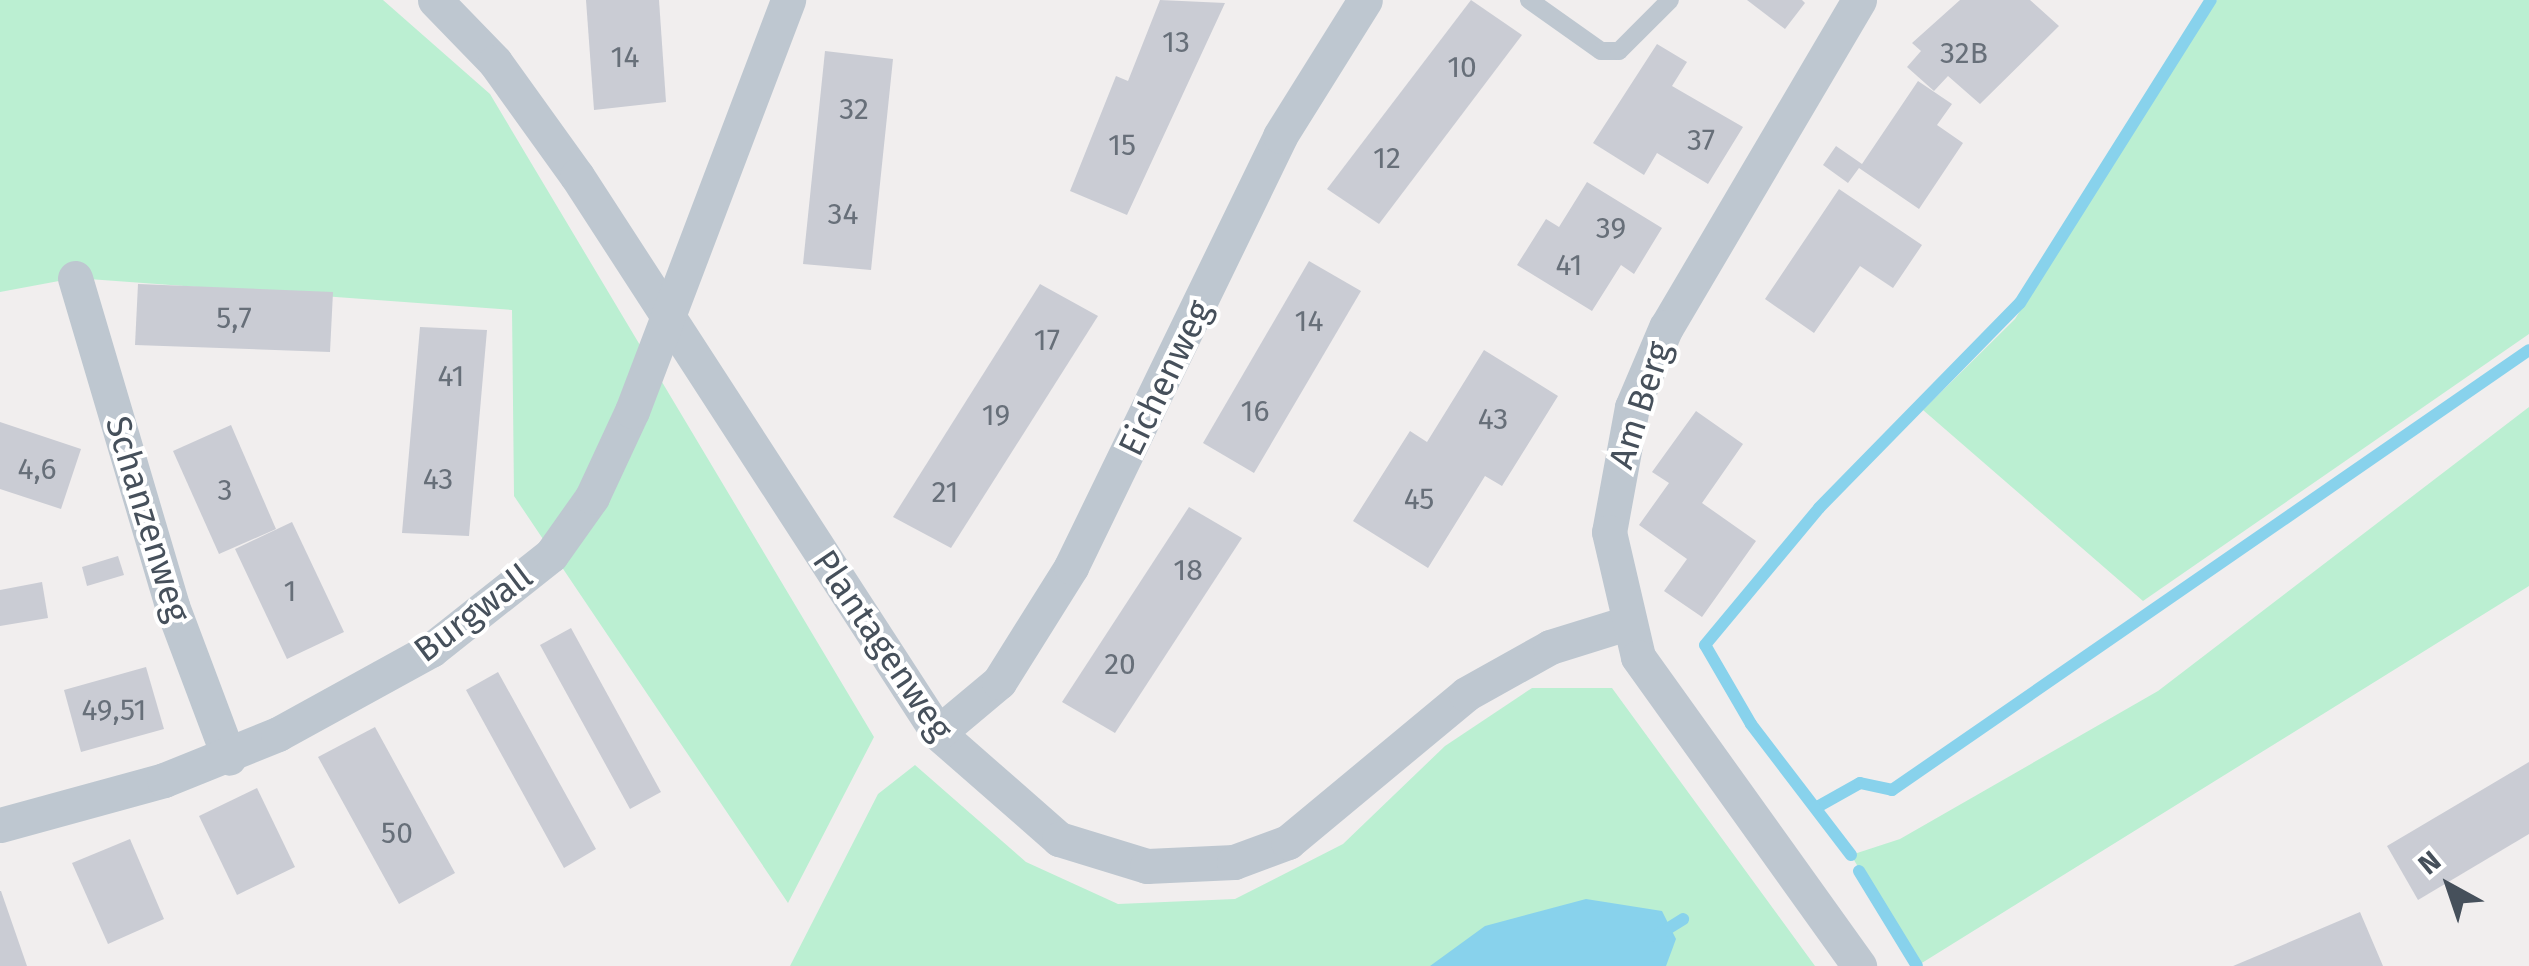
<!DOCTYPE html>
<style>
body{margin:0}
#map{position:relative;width:2529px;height:966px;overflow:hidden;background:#f1eeee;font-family:"Fira Sans",sans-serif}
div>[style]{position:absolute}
.green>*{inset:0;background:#bbefd2}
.water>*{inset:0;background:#88d2ec}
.stream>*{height:12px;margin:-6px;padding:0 6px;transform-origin:6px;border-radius:6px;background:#88d2ec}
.building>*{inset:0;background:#caccd4}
.service>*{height:18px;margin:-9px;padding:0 9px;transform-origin:9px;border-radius:9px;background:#bec7d0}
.minor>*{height:35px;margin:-17.5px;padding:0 17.5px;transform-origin:17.5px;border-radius:17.5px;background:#bec7d0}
span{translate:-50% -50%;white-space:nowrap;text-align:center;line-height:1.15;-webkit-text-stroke:8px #fff;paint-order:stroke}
.number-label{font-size:30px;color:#676f79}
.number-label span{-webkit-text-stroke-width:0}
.street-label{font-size:35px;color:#46505b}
.north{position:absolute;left:2399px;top:836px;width:100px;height:100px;-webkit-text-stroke:8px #fff;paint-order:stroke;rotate:320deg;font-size:28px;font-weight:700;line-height:40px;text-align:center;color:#46505b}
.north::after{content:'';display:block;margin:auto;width:35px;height:45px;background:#46505b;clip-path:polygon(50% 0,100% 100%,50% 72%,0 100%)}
</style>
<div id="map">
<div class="green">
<i style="clip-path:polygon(0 0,383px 0,490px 94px,874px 737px,788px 903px,514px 496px,512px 310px,75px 278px,0 292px)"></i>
<i style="clip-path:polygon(2217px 0,2529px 0,2529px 334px,2143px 601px,1923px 410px,2015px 319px)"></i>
<i style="clip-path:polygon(2529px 407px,2529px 586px,1917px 966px,1851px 855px,1900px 839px,2158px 691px)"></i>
<i style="clip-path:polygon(1532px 688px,1612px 688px,1815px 966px,790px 966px,878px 794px,915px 765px,1026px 862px,1118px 904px,1235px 899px,1343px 844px,1445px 746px)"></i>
</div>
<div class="water">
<i style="clip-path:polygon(1586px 899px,1662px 911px,1676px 939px,1666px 966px,1430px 966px,1485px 926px)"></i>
</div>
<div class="stream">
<i style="left:1819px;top:806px;width:47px;rotate:-29.3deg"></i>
<i style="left:1860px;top:783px;width:33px;rotate:12deg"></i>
<i style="left:1892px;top:790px;width:774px;rotate:-34.63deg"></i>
<i style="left:1851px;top:855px;width:165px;rotate:-127.4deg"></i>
<i style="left:1751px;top:724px;width:91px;rotate:-120.2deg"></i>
<i style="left:1705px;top:645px;width:178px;rotate:-50.2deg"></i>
<i style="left:1819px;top:508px;width:287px;rotate:-45.6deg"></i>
<i style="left:2020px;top:303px;width:358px;rotate:-57.8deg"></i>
<i style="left:1859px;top:871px;width:111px;rotate:58.6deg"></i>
<i style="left:1656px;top:936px;width:32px;rotate:-32deg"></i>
</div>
<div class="building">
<i style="clip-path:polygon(586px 0,659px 0,666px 102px,594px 110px)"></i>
<i style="clip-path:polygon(1160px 0,1225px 3px,1127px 215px,1070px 191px,1116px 76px,1128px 81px)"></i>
<i style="clip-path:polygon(1471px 0,1522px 35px,1379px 224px,1327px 189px)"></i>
<i style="clip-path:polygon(1747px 0,1802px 0,1805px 3px,1785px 29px)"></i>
<i style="clip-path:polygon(1960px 0,2030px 0,2059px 26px,1980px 104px,1948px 76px,1934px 91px,1907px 67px,1921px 51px,1912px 43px)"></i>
<i style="clip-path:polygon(1657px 44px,1687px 62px,1672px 86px,1743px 127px,1708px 184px,1657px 153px,1644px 175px,1593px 143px)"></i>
<i style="clip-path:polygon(825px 51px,893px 59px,871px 270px,803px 264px)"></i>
<i style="clip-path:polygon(1918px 81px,1952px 104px,1937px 125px,1963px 143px,1919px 209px,1859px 168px,1848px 183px,1823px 165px,1836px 146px,1862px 164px)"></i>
<i style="clip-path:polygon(1587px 182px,1662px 228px,1634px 274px,1621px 265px,1592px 311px,1517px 265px,1546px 219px,1559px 227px)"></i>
<i style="clip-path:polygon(1839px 189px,1922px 245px,1893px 288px,1860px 266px,1814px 333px,1765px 299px)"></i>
<i style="clip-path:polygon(1309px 261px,1361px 291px,1254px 473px,1203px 443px)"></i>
<i style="clip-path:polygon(138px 284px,333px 292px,330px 352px,135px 345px)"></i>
<i style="clip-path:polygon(1040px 284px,1098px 316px,951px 548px,893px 517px)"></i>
<i style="clip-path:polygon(420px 327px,487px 330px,469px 536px,402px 533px)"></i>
<i style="clip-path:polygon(1484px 350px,1558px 396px,1502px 486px,1485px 476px,1428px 568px,1353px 521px,1410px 431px,1427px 442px)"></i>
<i style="clip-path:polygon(1696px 411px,1743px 444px,1702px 503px,1756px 541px,1702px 617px,1664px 591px,1687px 559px,1639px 525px,1669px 483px,1652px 472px)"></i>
<i style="clip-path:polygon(0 422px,81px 449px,61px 509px,0 489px)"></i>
<i style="clip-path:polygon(231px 425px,276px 529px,219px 554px,173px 451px)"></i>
<i style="clip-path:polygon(1189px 507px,1242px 538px,1115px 733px,1062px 702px)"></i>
<i style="clip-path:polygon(292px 522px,344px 632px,287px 659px,235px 549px)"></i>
<i style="clip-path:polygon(118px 556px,124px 575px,87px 586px,82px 567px)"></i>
<i style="clip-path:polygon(42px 582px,48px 618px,0 626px,0 590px)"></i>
<i style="clip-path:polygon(571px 628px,661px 792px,630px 809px,540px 645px)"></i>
<i style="clip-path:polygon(146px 667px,164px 729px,81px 752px,64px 690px)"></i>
<i style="clip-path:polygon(498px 672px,596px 849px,564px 868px,466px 690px)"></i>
<i style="clip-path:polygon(375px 727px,455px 873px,399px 904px,318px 757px)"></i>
<i style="clip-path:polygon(2529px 762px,2529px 834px,2418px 900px,2387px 846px)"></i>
<i style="clip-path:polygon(257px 788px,295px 867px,237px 895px,199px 816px)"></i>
<i style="clip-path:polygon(130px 839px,164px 919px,108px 944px,72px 863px)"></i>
<i style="clip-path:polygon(0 891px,1px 891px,27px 966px,0 966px)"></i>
<i style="clip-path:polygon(2360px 912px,2383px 966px,2233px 966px,2264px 953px)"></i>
</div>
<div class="service">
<i style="left:1529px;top:0;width:88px;rotate:35.3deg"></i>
<i style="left:1601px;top:51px;width:18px"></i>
<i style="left:1619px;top:51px;width:72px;rotate:-45deg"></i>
</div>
<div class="minor">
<i style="left:435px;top:0;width:86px;rotate:45.9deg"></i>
<i style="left:495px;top:62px;width:140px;rotate:54.3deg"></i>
<i style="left:577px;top:176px;width:664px;rotate:57.05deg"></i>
<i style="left:938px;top:733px;width:161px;rotate:41.2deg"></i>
<i style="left:1059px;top:839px;width:92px;rotate:17.1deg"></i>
<i style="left:1147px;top:866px;width:87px;rotate:-2.6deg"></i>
<i style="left:1234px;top:862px;width:58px;rotate:-20.3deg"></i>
<i style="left:1288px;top:842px;width:231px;rotate:-39.7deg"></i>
<i style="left:1466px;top:694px;width:96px;rotate:-29.2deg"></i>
<i style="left:1550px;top:647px;width:77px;rotate:-17.3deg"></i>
<i style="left:1859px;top:0;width:380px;rotate:120.5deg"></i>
<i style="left:1666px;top:327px;width:87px;rotate:113deg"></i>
<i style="left:1632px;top:407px;width:127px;rotate:100.4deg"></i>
<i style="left:1609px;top:532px;width:128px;rotate:76.9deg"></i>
<i style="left:1638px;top:657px;width:380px;rotate:54.4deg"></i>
<i style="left:75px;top:278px;width:342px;rotate:73.5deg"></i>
<i style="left:172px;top:606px;width:162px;rotate:69.4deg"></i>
<i style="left:938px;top:733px;width:80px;rotate:-39.9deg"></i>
<i style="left:999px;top:682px;width:136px;rotate:-57.9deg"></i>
<i style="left:1071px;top:567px;width:479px;rotate:-64.1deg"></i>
<i style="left:1280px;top:136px;width:160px;rotate:-58deg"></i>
<i style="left:0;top:825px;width:170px;rotate:-15.3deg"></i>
<i style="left:164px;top:780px;width:123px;rotate:-22deg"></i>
<i style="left:278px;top:734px;width:175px;rotate:-28.8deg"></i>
<i style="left:431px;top:650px;width:153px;rotate:-38.4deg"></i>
<i style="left:551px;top:555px;width:71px;rotate:-54.7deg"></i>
<i style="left:592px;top:497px;width:95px;rotate:-65.1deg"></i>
<i style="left:632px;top:411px;width:440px;rotate:-69.2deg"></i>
</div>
<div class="number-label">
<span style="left:1176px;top:42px">13</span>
<span style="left:1964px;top:53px">32B</span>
<span style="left:625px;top:57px">14</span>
<span style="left:1462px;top:67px">10</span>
<span style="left:854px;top:109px">32</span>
<span style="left:1701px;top:140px">37</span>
<span style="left:1122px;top:145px">15</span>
<span style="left:1387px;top:158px">12</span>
<span style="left:843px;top:214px">34</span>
<span style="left:1611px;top:228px">39</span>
<span style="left:1569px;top:265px">41</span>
<span style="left:234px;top:318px">5,7</span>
<span style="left:1309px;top:321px">14</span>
<span style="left:1047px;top:340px">17</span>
<span style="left:451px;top:376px">41</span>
<span style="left:1255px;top:411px">16</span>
<span style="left:996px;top:415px">19</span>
<span style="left:1493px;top:419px">43</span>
<span style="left:37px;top:469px">4,6</span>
<span style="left:438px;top:479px">43</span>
<span style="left:225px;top:490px">3</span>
<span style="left:945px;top:492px">21</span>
<span style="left:1419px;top:499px">45</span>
<span style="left:1188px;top:570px">18</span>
<span style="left:290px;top:591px">1</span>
<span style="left:1120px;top:664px">20</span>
<span style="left:114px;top:710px">49,51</span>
<span style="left:397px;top:833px">50</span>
</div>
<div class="street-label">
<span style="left:1165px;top:378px;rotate:-64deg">Eichenweg</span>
<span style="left:1640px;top:405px;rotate:-72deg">Am Berg</span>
<span style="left:148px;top:519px;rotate:73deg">Schanzenweg</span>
<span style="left:473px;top:613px;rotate:-37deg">Burgwall</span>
<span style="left:883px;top:645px;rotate:56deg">Plantagenweg</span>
</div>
<div class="north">N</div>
</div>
